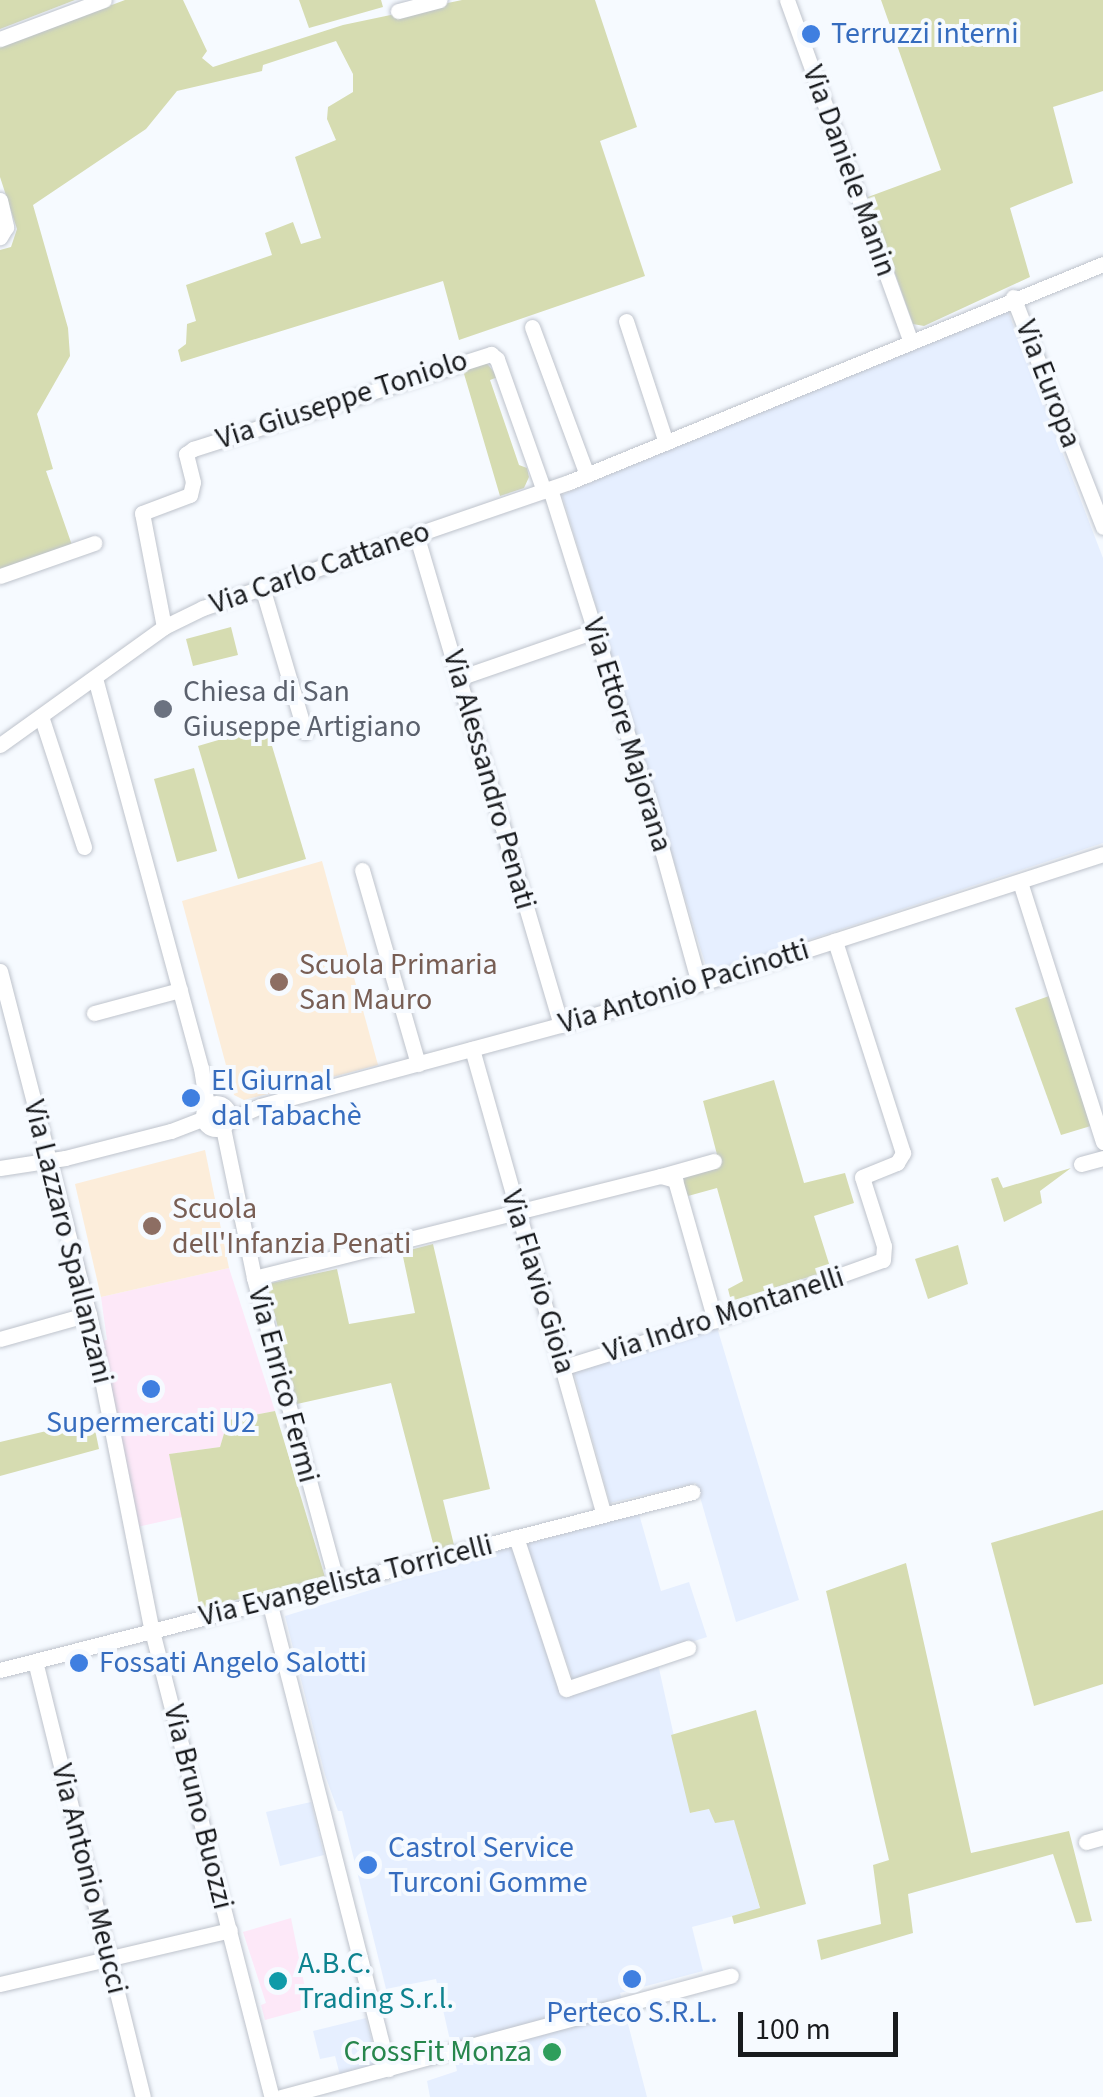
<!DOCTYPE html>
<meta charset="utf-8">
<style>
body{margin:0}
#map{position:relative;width:1103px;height:2097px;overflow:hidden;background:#f6faff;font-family:"Source Sans 3",sans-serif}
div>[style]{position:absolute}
.commercial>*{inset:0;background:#fde8f8}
.built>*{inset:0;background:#e6efff}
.education>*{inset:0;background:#fcedda}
.green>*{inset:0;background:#d6dcb1}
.roads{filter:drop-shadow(0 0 2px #bec3cc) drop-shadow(0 0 2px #bec3cc)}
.minor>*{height:15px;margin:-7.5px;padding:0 7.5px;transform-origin:7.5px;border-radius:7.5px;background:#fff}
.minor>.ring{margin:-7.5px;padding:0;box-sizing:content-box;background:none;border:15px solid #fff;border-radius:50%}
.dots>*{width:28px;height:28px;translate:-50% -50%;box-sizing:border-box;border:5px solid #f6faff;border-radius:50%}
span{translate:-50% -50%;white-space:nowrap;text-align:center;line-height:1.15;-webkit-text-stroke:8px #f6faff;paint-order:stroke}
.shop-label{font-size:30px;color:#366cbe}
.left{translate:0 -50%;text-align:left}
.street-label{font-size:30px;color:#191b1e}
.worship-label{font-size:30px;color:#5b616d}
.education-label{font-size:30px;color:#785e54}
.culture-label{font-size:30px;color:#0d838f}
.leisure-label{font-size:30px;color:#27864d}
.right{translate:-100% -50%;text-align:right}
.scale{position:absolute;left:738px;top:2012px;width:160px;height:45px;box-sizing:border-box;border:5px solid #191b1e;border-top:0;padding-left:12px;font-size:30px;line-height:35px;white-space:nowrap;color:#191b1e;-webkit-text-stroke:8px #f6faff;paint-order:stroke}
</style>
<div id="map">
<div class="commercial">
<i style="clip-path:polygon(229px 1268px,275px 1411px,228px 1420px,220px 1447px,169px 1454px,182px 1517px,137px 1527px,101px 1341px,107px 1340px,101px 1297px)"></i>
<i style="clip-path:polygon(291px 1918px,309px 2008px,265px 2020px,261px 2005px,266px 2003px,243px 1932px)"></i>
</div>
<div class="built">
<i style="clip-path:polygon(1006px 306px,1103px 558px,1103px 843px,708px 973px,562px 495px)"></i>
<i style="clip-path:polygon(716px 1324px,799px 1600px,736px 1622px,696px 1483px,610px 1503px,573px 1369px)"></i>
<i style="clip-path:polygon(639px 1514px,661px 1591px,689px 1582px,707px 1637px,573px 1680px,526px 1544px)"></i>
<i style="clip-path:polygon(512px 1547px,561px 1695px,658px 1664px,691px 1813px,709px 1809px,734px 1819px,760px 1909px,692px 1927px,703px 1971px,620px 1993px,647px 2097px,430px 2097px,427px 2081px,457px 2071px,436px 1979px,386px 1989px,342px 1811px,338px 1811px,325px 1775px,285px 1616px)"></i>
<i style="clip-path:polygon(311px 1802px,324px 1855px,280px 1866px,266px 1812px)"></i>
<i style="clip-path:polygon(366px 2018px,378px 2065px,340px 2075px,335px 2056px,320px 2059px,313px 2031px)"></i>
</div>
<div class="education">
<i style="clip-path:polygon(322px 861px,378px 1065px,244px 1100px,234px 1095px,182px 901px)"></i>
<i style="clip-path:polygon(205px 1150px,229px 1268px,101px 1297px,75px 1184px)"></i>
</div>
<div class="green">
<i style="clip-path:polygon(0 0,75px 0,0 29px)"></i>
<i style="clip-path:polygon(125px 0,183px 0,207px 51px,202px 58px,213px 67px,343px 25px,462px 0,595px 0,637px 127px,600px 141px,645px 276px,459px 340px,443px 281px,181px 362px,178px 350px,186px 344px,187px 324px,196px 321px,186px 285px,272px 255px,265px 233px,293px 222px,301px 244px,321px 238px,295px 157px,336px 140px,327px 119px,328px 107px,353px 92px,353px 74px,336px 41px,263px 65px,262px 71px,177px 91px,146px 129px,33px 205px,68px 328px,70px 356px,37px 414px,53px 469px,46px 471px,73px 548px,0 571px,0 250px,11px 247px,17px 229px,0 177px,0 47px)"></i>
<i style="clip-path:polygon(299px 0,381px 0,383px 7px,309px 28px)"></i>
<i style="clip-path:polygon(881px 0,1103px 0,1103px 91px,1053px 107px,1073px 183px,1010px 208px,1030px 277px,924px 326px,913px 324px,868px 197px,941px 170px)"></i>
<i style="clip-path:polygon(485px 361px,498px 377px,490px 380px,519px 465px,527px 468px,529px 477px,524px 488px,500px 496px,462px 367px)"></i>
<i style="clip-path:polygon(231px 627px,238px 655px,193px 666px,186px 639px)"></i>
<i style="clip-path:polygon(266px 726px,306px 859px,238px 879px,198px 746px)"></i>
<i style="clip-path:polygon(194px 768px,217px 851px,177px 862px,154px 779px)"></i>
<i style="clip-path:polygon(1052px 995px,1094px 1125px,1061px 1135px,1015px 1008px)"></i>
<i style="clip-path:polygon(774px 1080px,804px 1183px,845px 1173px,854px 1203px,814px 1216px,831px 1270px,731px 1301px,728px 1289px,743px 1281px,717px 1188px,688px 1196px,681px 1178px,720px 1166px,703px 1101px)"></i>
<i style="clip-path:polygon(1071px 1168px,1040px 1191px,1042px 1203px,1004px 1222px,991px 1179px,998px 1177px,1003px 1188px)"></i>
<i style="clip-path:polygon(433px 1244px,490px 1489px,443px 1500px,454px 1545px,435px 1551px,391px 1383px,297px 1404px,267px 1284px,337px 1269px,349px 1324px,415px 1313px,402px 1252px)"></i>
<i style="clip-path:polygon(958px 1245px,968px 1284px,928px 1299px,915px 1259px)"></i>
<i style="clip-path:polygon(275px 1411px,325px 1577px,200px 1609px,169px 1454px,220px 1447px,228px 1420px)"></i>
<i style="clip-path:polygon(93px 1420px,99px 1449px,0 1476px,0 1442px)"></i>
<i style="clip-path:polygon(1103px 1510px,1103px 1684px,1034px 1706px,991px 1543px)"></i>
<i style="clip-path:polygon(906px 1563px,971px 1853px,1069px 1831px,1092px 1921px,1076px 1923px,1053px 1854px,908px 1894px,913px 1933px,821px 1960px,817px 1940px,881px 1924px,873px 1865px,889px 1860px,826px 1591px)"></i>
<i style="clip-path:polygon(756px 1710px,806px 1904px,734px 1924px,732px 1916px,760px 1908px,734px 1820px,715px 1823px,709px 1809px,690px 1813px,671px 1735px)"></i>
</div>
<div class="roads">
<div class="minor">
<i style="left:787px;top:0;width:364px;rotate:70.1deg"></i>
<i style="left:398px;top:11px;width:43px;rotate:-14.7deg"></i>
<i style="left:0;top:39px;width:111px;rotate:-20.6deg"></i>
<i style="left:0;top:200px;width:28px;rotate:77deg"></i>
<i style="left:6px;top:227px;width:12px;rotate:121deg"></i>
<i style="left:1013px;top:297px;width:247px;rotate:68.6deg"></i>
<i style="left:626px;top:321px;width:128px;rotate:71.8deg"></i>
<i style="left:532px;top:327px;width:158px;rotate:69.6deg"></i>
<i style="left:550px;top:489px;width:322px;rotate:72.5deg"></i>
<i style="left:647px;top:796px;width:194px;rotate:74.5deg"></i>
<i style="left:416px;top:534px;width:512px;rotate:73.55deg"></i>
<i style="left:0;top:576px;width:100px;rotate:-19.3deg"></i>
<i style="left:262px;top:587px;width:151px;rotate:73.5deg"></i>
<i style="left:164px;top:627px;width:116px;rotate:-100.9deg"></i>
<i style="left:142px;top:513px;width:51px;rotate:-20.6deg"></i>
<i style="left:190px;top:495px;width:13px;rotate:-77deg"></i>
<i style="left:193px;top:482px;width:29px;rotate:-104deg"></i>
<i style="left:186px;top:454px;width:9px;rotate:-36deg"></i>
<i style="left:193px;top:449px;width:313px;rotate:-17.7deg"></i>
<i style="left:491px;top:354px;width:8px;rotate:40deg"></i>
<i style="left:497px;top:359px;width:140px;rotate:70.4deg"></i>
<i style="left:95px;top:678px;width:404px;rotate:74.8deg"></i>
<i style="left:201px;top:1068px;width:38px;rotate:81deg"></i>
<i style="left:459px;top:678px;width:144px;rotate:-19.1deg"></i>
<i style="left:41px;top:716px;width:138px;rotate:71.8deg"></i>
<i style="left:0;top:745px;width:202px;rotate:-35.7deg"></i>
<i style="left:164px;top:627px;width:43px;rotate:-26deg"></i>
<i style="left:203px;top:608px;width:387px;rotate:-19deg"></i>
<i style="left:569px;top:482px;width:577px;rotate:-22.21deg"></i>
<i style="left:362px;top:870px;width:202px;rotate:73.9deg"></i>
<i style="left:1020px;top:882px;width:273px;rotate:72.3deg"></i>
<i style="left:0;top:971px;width:354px;rotate:75.5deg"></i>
<i style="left:89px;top:1314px;width:323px;rotate:78.8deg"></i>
<i style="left:152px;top:1631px;width:481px;rotate:75.6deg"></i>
<i style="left:94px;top:1013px;width:89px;rotate:-15deg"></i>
<i style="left:472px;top:1049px;width:483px;rotate:74.2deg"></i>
<i class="ring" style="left:203px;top:1103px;width:11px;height:11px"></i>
<i style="left:229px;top:1120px;width:34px;rotate:-24deg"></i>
<i style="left:260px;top:1106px;width:312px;rotate:-15.1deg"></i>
<i style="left:561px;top:1025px;width:188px;rotate:-16.7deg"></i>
<i style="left:741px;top:971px;width:380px;rotate:-17.9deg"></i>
<i style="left:223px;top:1128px;width:153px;rotate:78.3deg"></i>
<i style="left:254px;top:1278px;width:316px;rotate:74.8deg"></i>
<i style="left:1081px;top:1164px;width:23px;rotate:-15deg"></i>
<i style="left:0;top:1168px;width:66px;rotate:-8.7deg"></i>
<i style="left:65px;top:1158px;width:109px;rotate:-14.3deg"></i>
<i style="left:171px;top:1131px;width:34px;rotate:-21deg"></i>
<i style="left:661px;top:1176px;width:55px;rotate:-15.8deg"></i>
<i style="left:254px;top:1278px;width:420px;rotate:-14.1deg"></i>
<i style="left:661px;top:1176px;width:15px;rotate:16deg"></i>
<i style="left:675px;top:1180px;width:146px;rotate:74.1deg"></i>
<i style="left:0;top:1339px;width:92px;rotate:-15.7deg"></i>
<i style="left:564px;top:1367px;width:158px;rotate:-17.3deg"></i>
<i style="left:715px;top:1320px;width:178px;rotate:-19.7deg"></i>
<i style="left:883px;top:1260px;width:14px;rotate:-86deg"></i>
<i style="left:884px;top:1246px;width:72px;rotate:-107.7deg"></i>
<i style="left:862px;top:1177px;width:38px;rotate:-22deg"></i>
<i style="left:897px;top:1163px;width:12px;rotate:-59deg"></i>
<i style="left:903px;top:1153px;width:223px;rotate:-107.8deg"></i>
<i style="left:516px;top:1537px;width:160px;rotate:71.8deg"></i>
<i style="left:566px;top:1689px;width:129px;rotate:-18.6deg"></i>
<i style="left:269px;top:1601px;width:483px;rotate:75.7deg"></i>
<i style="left:35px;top:1661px;width:449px;rotate:76.1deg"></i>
<i style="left:0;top:1670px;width:715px;rotate:-14.41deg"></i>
<i style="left:1086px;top:1842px;width:18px;rotate:-16deg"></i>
<i style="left:0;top:1984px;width:236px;rotate:-13.2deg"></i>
<i style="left:281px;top:2097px;width:466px;rotate:-15.1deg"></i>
</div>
</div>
<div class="dots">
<i style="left:811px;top:34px;background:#3f7fe0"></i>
<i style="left:163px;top:709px;background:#6b7280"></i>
<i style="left:279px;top:982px;background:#8d6e63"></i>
<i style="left:191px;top:1098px;background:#3f7fe0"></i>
<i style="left:152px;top:1226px;background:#8d6e63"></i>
<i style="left:151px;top:1389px;background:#3f7fe0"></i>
<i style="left:79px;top:1663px;background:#3f7fe0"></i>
<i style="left:368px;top:1865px;background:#3f7fe0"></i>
<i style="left:632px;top:1979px;background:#3f7fe0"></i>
<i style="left:278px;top:1981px;background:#0f9aa8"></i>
<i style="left:552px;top:2052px;background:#2e9e5b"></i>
</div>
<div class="shop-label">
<span class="left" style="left:831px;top:34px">Terruzzi interni</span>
<span class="left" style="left:211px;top:1098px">El Giurnal<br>dal Tabachè</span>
<span style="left:151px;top:1423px">Supermercati U2</span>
<span class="left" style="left:99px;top:1663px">Fossati Angelo Salotti</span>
<span class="left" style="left:388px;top:1865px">Castrol Service<br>Turconi Gomme</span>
<span style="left:632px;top:2013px">Perteco S.R.L.</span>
</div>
<div class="street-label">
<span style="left:849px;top:171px;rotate:70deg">Via Daniele Manin</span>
<span style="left:1048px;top:384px;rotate:69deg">Via Europa</span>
<span style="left:342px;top:400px;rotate:-18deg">Via Giuseppe Toniolo</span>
<span style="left:320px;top:568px;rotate:-19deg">Via Carlo Cattaneo</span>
<span style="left:627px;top:735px;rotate:73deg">Via Ettore Majorana</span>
<span style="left:489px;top:780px;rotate:74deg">Via Alessandro Penati</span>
<span style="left:684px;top:987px;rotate:-17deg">Via Antonio Pacinotti</span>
<span style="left:68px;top:1242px;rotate:76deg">Via Lazzaro Spallanzani</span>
<span style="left:538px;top:1282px;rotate:73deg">Via Flavio Gioia</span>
<span style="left:724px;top:1315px;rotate:-18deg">Via Indro Montanelli</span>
<span style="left:283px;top:1385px;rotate:75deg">Via Enrico Fermi</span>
<span style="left:346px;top:1581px;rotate:-14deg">Via Evangelista Torricelli</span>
<span style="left:198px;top:1807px;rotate:76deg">Via Bruno Buozzi</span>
<span style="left:89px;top:1879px;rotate:76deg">Via Antonio Meucci</span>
</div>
<div class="worship-label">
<span class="left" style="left:183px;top:709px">Chiesa di San<br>Giuseppe Artigiano</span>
</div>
<div class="education-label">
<span class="left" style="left:299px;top:982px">Scuola Primaria<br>San Mauro</span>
<span class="left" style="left:172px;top:1226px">Scuola<br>dell'Infanzia Penati</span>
</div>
<div class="culture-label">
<span class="left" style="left:298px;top:1981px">A.B.C.<br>Trading S.r.l.</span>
</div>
<div class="leisure-label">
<span class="right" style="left:532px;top:2052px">CrossFit Monza</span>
</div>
<div class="scale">100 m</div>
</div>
